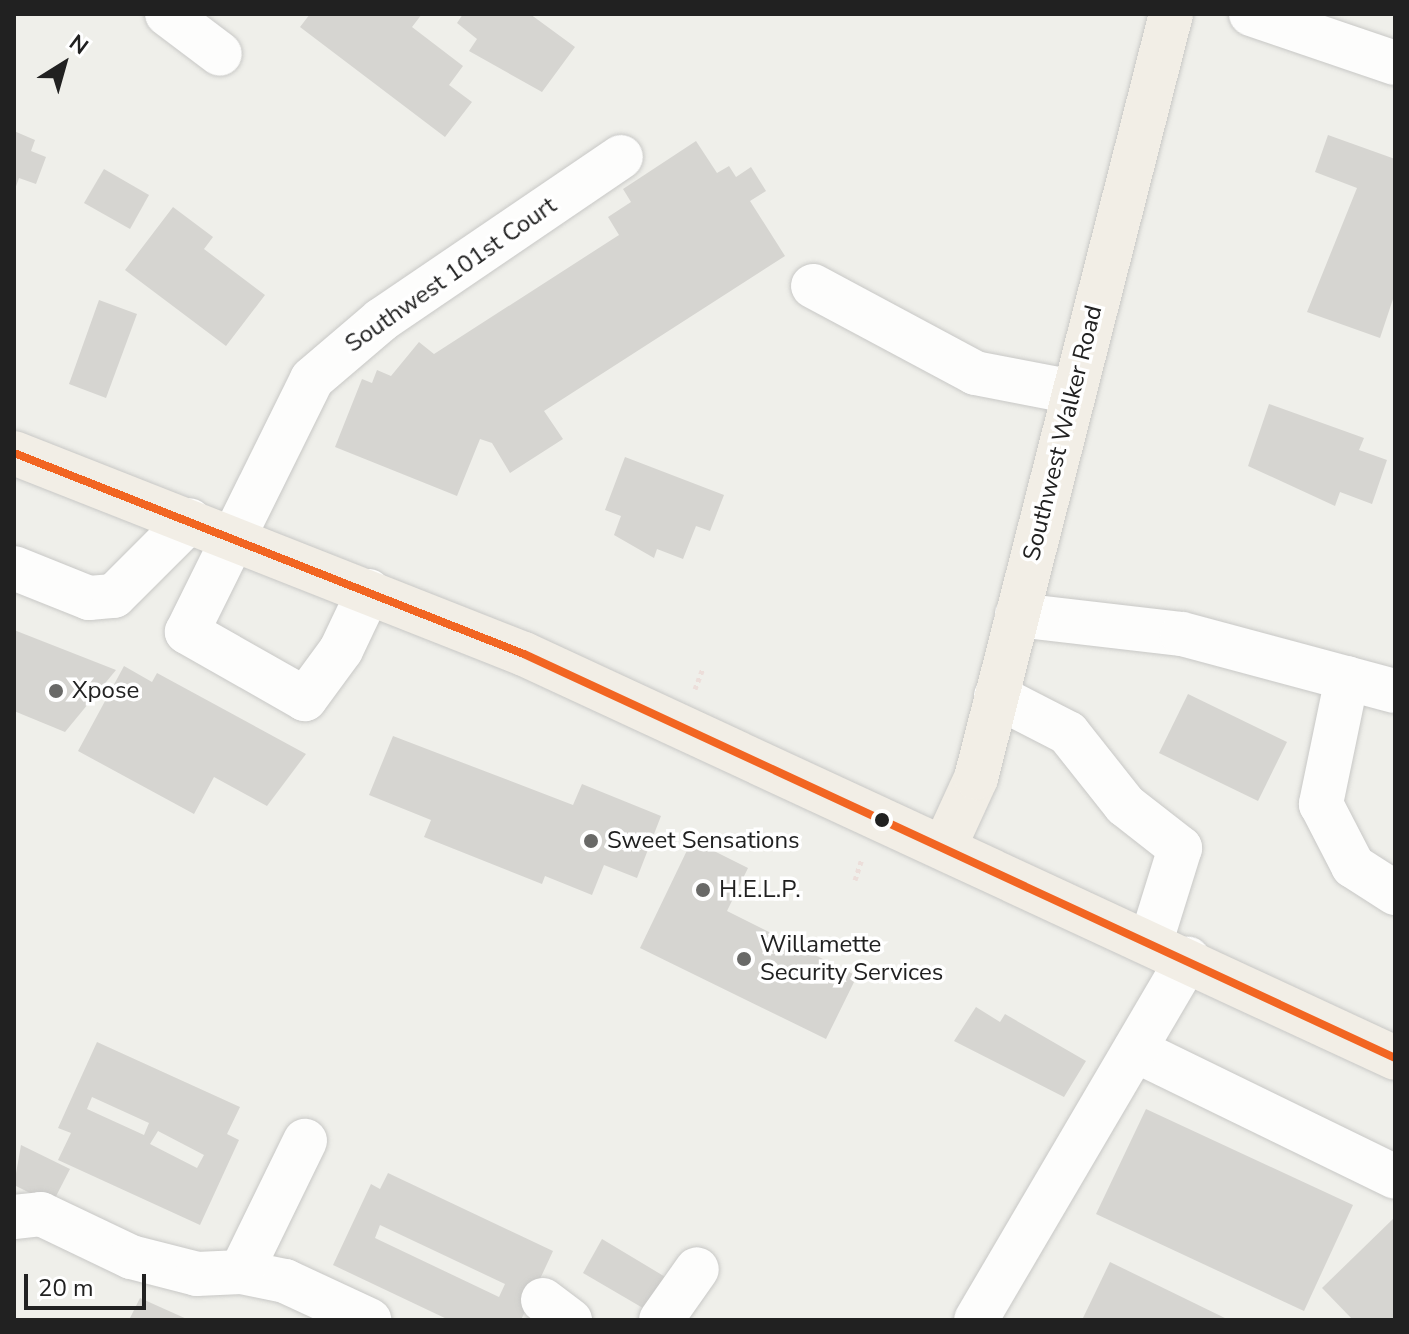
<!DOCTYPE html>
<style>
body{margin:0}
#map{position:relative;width:1409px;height:1334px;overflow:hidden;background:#efefea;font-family:"Nunito Sans",sans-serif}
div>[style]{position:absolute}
.building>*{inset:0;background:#d6d5d1}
.path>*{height:5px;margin-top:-2.5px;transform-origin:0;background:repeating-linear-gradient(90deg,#ecdeda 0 4px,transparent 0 8px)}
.roads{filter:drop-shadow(0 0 2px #c8c8c6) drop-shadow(0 0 2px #c8c8c6)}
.minor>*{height:44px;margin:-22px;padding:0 22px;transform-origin:22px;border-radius:22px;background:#fdfdfc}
.major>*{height:44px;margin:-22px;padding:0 22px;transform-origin:22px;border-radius:22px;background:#f2eee6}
.bus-1>*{height:8px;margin:-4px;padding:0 4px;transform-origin:4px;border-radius:4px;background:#f26522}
.dots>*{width:22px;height:22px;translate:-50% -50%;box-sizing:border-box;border:4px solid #fff;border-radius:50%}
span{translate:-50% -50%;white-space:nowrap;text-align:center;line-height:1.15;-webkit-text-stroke:7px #fff;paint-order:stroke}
.street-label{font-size:24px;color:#212121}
.poi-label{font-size:24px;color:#212121}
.left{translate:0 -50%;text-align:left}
.frame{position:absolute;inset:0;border:16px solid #212121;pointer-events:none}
.north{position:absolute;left:24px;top:24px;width:80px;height:80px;-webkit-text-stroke:6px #fff;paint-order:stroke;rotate:37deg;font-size:22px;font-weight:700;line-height:32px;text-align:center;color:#212121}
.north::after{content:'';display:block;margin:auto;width:28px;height:36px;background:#212121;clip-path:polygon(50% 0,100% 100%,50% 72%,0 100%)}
.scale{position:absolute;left:24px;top:1274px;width:122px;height:36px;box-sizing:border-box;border:4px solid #212121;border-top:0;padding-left:10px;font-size:24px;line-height:28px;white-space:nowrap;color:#212121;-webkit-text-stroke:6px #fff;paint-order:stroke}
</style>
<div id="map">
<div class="building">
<i style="clip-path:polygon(310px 14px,422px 14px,412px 27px,463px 66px,449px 85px,472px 102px,445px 137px,300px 27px)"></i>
<i style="clip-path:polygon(463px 14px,530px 14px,575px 47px,542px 92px,469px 51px,477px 39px,457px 23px)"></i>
<i style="clip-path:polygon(14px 131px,35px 140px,31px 151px,46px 157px,36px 184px,19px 178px,14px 192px)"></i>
<i style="clip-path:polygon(1328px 135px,1395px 159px,1395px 293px,1380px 338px,1307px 312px,1357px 188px,1315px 172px)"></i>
<i style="clip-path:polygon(696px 141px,717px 173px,729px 166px,736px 177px,751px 167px,766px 191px,750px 201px,785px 256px,544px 411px,563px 439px,510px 473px,492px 443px,480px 439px,457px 496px,335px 447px,362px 379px,372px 383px,377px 370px,391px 376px,419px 342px,434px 354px,619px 235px,608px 217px,631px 202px,623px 189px)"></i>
<i style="clip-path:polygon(104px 169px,149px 195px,130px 229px,84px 203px)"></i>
<i style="clip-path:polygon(173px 207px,213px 237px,204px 249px,265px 295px,226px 346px,125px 270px)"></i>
<i style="clip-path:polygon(99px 300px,137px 314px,106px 398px,69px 384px)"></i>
<i style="clip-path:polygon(1269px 404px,1364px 438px,1359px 450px,1387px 460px,1372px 504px,1340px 492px,1335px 506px,1248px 466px)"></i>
<i style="clip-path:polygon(625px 457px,724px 495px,710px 531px,696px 526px,683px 559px,657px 549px,654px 558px,614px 535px,621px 516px,605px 510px)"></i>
<i style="clip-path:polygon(14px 630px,116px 670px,65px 732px,14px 711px)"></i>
<i style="clip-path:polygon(124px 666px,152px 682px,157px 673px,306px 754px,267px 806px,214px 777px,194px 814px,78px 751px)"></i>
<i style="clip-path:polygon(1188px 694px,1287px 742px,1258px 801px,1159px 753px)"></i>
<i style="clip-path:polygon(393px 736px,573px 805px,582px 784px,661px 816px,637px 878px,604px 865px,592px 895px,545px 876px,542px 884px,424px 837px,431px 820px,369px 795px)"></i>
<i style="clip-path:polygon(692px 840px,748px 868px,727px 911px,857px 976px,826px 1039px,640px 948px)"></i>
<i style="clip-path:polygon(976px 1007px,1000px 1022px,1005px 1014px,1086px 1061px,1064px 1097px,954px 1041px)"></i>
<i style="clip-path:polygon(evenodd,97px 1042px,240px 1107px,227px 1134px,239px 1140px,200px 1225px,58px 1160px,71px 1133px,58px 1128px,97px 1042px,92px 1097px,149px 1123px,144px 1135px,87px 1109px,92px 1097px,97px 1042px,158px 1131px,204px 1155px,197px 1168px,150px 1144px,158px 1131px)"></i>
<i style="clip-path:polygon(1146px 1109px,1353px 1205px,1304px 1311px,1096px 1214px)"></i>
<i style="clip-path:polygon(21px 1145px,70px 1169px,52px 1204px,14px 1185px)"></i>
<i style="clip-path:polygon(evenodd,388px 1173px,553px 1251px,521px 1320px,449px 1320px,333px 1265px,371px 1184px,380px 1189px,388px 1173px,380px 1225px,505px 1284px,499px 1297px,375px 1238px,380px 1225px)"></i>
<i style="clip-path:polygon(1395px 1217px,1395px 1320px,1353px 1320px,1322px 1288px)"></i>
<i style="clip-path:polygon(602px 1239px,667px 1278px,648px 1311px,583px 1273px)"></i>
<i style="clip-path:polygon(1110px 1262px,1229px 1320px,1082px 1320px)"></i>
<i style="clip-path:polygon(140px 1298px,189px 1320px,129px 1320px)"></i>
</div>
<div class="path">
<i style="left:695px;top:689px;width:22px;rotate:-69deg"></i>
<i style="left:855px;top:880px;width:23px;rotate:-72deg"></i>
</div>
<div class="roads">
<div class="minor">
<i style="left:167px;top:14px;width:66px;rotate:37deg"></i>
<i style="left:1251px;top:14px;width:152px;rotate:18.8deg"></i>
<i style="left:813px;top:286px;width:184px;rotate:28.2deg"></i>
<i style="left:975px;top:373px;width:101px;rotate:10.9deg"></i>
<i style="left:14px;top:568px;width:81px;rotate:21.8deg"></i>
<i style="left:89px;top:598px;width:25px;rotate:-5deg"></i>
<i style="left:114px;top:596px;width:107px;rotate:-45deg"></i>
<i style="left:369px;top:591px;width:65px;rotate:115.4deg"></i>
<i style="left:341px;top:650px;width:61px;rotate:126.3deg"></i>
<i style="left:305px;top:699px;width:136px;rotate:-150.4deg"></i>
<i style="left:187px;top:632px;width:282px;rotate:-63.7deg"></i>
<i style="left:312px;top:379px;width:91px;rotate:-40.5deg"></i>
<i style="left:381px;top:320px;width:290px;rotate:-34.2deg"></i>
<i style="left:1017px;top:615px;width:166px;rotate:6.6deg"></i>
<i style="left:1182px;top:634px;width:220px;rotate:15deg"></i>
<i style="left:1347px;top:678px;width:129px;rotate:101.7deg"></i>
<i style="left:1321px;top:804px;width:70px;rotate:62.7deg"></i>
<i style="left:1353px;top:866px;width:50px;rotate:32.7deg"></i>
<i style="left:996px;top:696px;width:81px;rotate:27.2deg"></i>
<i style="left:1068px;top:733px;width:92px;rotate:51.6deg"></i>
<i style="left:1125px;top:805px;width:70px;rotate:38deg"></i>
<i style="left:1180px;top:848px;width:97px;rotate:107.3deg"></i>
<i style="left:1135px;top:1050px;width:289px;rotate:26deg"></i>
<i style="left:14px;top:1217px;width:27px;rotate:-6deg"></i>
<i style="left:41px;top:1214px;width:100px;rotate:25.5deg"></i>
<i style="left:131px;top:1257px;width:68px;rotate:14.4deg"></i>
<i style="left:197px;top:1274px;width:44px;rotate:-2.6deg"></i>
<i style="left:241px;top:1272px;width:45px;rotate:11.6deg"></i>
<i style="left:285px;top:1281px;width:93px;rotate:24.9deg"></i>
<i style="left:241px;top:1272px;width:146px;rotate:-64deg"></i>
<i style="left:543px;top:1300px;width:34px;rotate:37deg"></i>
<i style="left:661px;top:1320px;width:62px;rotate:-54.8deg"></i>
<i style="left:976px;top:1320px;width:419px;rotate:-59.6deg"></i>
</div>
<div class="major">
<i style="left:14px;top:453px;width:548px;rotate:21.51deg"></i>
<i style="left:524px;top:654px;width:960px;rotate:24.88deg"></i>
<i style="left:944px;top:848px;width:77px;rotate:-65.4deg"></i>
<i style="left:976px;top:778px;width:788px;rotate:-75.68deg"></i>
</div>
</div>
<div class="bus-1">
<i style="left:14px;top:453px;width:548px;rotate:21.51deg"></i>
<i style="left:524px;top:654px;width:960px;rotate:24.88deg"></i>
</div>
<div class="dots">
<i style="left:56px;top:691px;background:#696967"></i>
<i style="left:882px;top:820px;background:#212121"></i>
<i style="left:591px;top:841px;background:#696967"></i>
<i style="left:703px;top:890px;background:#696967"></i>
<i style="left:744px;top:959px;background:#696967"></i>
</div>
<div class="street-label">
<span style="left:451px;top:275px;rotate:-35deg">Southwest 101st Court</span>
<span style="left:1063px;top:433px;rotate:-76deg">Southwest Walker Road</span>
</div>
<div class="poi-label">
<span class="left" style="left:72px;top:691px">Xpose</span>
<span class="left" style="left:607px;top:841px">Sweet Sensations</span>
<span class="left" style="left:719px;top:890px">H.E.L.P.</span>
<span class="left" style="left:760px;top:959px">Willamette<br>Security Services</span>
</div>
<div class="frame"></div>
<div class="north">N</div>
<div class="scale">20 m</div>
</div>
